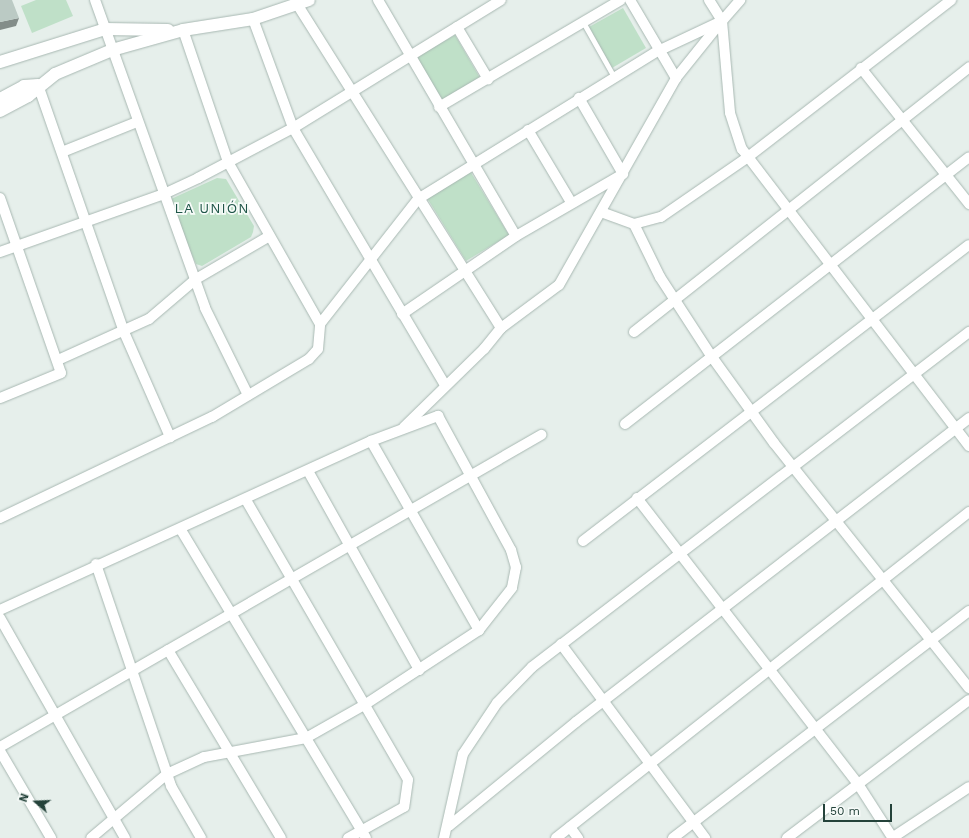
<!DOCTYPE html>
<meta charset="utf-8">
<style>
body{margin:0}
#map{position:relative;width:969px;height:838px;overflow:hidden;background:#e6efeb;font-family:"Work Sans",sans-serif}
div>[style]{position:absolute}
.green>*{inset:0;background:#bfe0c8}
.roads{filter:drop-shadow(0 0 1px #a8b8b2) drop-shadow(0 0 1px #a8b8b2)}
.service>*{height:5px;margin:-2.5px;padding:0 2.5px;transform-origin:2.5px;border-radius:2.5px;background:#fff}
.minor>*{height:10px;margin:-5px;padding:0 5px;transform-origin:5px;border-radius:5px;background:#fff}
.tertiary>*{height:12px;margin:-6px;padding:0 6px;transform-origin:6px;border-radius:6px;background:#fff}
.shaded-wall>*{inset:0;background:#838d89}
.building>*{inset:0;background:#bbcac4}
span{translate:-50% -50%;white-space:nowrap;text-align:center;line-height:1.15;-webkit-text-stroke:3.5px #f7fbf9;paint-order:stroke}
.neighbourhood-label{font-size:14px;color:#1f5548;letter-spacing:1px}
.north{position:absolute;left:16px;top:782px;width:40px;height:40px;-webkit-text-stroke:3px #f7fbf9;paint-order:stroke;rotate:289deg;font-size:11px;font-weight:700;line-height:16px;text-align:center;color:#24423a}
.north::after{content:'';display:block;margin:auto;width:14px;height:18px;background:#24423a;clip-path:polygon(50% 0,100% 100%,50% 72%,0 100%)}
.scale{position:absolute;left:823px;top:804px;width:69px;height:18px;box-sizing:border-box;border:2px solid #24423a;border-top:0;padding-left:5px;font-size:12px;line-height:14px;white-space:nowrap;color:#24423a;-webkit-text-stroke:3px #f7fbf9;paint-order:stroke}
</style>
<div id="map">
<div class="green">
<i style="clip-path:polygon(36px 0,66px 0,73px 16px,32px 33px,21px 6px)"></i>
<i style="clip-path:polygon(623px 8px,646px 48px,612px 68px,589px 27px)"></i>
<i style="clip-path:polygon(455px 35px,480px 78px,441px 101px,416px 57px)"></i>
<i style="clip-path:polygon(470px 171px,509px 235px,466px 261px,427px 198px)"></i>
<i style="clip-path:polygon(217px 178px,226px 179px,254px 226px,253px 232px,251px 237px,202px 266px,196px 264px,170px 206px,171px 199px)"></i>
</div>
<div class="roads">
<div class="service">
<i style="left:583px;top:22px;width:63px;rotate:60.6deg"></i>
</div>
<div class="minor">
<i style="left:95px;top:0;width:327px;rotate:70.3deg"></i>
<i style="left:205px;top:308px;width:97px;rotate:63.7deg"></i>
<i style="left:378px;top:0;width:273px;rotate:59.7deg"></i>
<i style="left:630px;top:0;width:91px;rotate:59.5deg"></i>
<i style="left:709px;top:0;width:25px;rotate:58deg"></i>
<i style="left:722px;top:21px;width:92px;rotate:85deg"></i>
<i style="left:730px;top:113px;width:38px;rotate:72deg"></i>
<i style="left:742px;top:149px;width:374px;rotate:52.6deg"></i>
<i style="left:297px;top:4px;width:383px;rotate:57.8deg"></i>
<i style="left:253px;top:19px;width:116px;rotate:69.8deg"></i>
<i style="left:293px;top:128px;width:299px;rotate:59.4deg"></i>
<i style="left:457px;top:27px;width:61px;rotate:59.2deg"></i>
<i style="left:861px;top:68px;width:174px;rotate:51.5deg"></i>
<i style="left:38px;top:85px;width:262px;rotate:70.8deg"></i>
<i style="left:124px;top:332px;width:115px;rotate:66.3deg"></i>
<i style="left:439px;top:107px;width:211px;rotate:-30.5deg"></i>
<i style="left:528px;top:130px;width:84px;rotate:59.2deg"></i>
<i style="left:62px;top:152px;width:81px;rotate:-21.8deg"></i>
<i style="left:0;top:198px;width:185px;rotate:70.8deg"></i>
<i style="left:61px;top:373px;width:66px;rotate:157.7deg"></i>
<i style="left:601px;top:212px;width:35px;rotate:20deg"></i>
<i style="left:634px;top:224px;width:59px;rotate:63.9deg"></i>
<i style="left:660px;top:277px;width:95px;rotate:57deg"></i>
<i style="left:712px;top:357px;width:106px;rotate:54.2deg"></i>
<i style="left:774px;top:443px;width:313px;rotate:51.5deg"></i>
<i style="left:634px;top:224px;width:28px;rotate:-15deg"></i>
<i style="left:661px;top:217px;width:106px;rotate:-34.6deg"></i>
<i style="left:748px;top:157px;width:257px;rotate:-37.7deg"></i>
<i style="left:0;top:252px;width:174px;rotate:-19.5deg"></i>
<i style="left:164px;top:194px;width:38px;rotate:-25deg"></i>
<i style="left:198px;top:178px;width:107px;rotate:-27.8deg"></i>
<i style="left:293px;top:128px;width:244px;rotate:-31.6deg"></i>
<i style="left:402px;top:314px;width:138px;rotate:-34.4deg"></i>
<i style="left:516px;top:236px;width:124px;rotate:-30.1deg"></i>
<i style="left:623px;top:174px;width:88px;rotate:-120.1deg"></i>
<i style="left:320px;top:324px;width:159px;rotate:-51.9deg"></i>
<i style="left:418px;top:199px;width:282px;rotate:-31.7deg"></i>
<i style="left:658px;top:51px;width:71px;rotate:-25.1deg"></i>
<i style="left:722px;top:21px;width:28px;rotate:-49deg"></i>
<i style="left:634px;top:332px;width:427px;rotate:-38.3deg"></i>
<i style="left:58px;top:360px;width:100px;rotate:-24.3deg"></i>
<i style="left:149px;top:319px;width:62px;rotate:-40.4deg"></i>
<i style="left:196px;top:279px;width:83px;rotate:-30.3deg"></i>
<i style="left:625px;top:424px;width:435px;rotate:-37.8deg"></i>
<i style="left:404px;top:427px;width:112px;rotate:-44.3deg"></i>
<i style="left:484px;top:349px;width:27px;rotate:-51deg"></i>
<i style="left:501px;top:328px;width:72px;rotate:-36.6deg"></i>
<i style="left:559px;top:285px;width:238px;rotate:-60.5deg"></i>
<i style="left:676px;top:78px;width:72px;rotate:-51.2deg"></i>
<i style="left:371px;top:441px;width:218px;rotate:60.3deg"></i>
<i style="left:308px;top:471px;width:228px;rotate:60.8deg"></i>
<i style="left:637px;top:498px;width:361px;rotate:52.3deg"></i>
<i style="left:858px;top:784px;width:63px;rotate:57.3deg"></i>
<i style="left:246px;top:500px;width:323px;rotate:59.9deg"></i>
<i style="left:408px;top:780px;width:27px;rotate:98deg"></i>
<i style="left:404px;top:807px;width:64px;rotate:151deg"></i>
<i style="left:0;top:518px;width:235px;rotate:-25.5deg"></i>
<i style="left:212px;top:417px;width:113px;rotate:-30.9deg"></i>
<i style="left:309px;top:359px;width:13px;rotate:-48deg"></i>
<i style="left:318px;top:349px;width:25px;rotate:-85deg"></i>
<i style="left:320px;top:324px;width:186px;rotate:-119.6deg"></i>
<i style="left:228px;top:162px;width:139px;rotate:-108.8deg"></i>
<i style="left:181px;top:530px;width:359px;rotate:59deg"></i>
<i style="left:583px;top:541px;width:486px;rotate:-37.5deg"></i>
<i style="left:96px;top:564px;width:234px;rotate:71.3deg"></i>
<i style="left:171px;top:786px;width:60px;rotate:60deg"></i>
<i style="left:0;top:610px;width:408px;rotate:-24.5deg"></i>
<i style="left:371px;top:441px;width:72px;rotate:-20.5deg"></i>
<i style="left:438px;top:416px;width:153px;rotate:61.4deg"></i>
<i style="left:511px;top:550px;width:18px;rotate:74deg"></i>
<i style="left:516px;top:567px;width:21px;rotate:101deg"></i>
<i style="left:512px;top:588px;width:53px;rotate:128.2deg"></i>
<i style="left:479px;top:630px;width:135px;rotate:146.8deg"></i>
<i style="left:366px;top:704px;width:69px;rotate:150.5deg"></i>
<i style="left:306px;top:738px;width:104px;rotate:169.4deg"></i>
<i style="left:204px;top:757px;width:41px;rotate:155.3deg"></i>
<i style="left:167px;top:774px;width:99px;rotate:139.9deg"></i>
<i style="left:0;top:618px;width:253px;rotate:60.4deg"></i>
<i style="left:561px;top:644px;width:242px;rotate:53.4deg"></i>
<i style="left:168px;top:650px;width:219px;rotate:59deg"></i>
<i style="left:0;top:747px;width:625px;rotate:-29.97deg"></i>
<i style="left:0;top:751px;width:101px;rotate:59.6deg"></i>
<i style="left:449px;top:826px;width:164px;rotate:-39.3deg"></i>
<i style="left:576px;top:722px;width:497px;rotate:-37.7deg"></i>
<i style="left:570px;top:827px;width:14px;rotate:54deg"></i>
<i style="left:444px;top:838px;width:86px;rotate:-77.3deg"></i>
<i style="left:463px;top:754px;width:61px;rotate:-56.3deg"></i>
<i style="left:497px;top:703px;width:50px;rotate:-45.8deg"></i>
<i style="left:532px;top:667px;width:551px;rotate:-37.47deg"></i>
<i style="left:556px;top:838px;width:526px;rotate:-38.29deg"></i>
<i style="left:673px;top:838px;width:373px;rotate:-37.5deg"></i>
<i style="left:787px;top:838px;width:228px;rotate:-37.2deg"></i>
<i style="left:892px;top:838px;width:92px;rotate:-33.5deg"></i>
</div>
<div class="tertiary">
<i style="left:0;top:62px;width:110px;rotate:-17.4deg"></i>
<i style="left:105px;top:29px;width:63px;rotate:0.9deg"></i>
<i style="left:0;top:99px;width:27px;rotate:-28deg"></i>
<i style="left:24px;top:86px;width:14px;rotate:-4deg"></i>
<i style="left:0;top:111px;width:32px;rotate:-28deg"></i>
<i style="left:28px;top:96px;width:35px;rotate:-39deg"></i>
<i style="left:55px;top:74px;width:62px;rotate:-22.8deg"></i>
<i style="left:112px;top:50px;width:74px;rotate:-15.7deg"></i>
<i style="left:183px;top:30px;width:71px;rotate:-8.9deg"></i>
<i style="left:253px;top:19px;width:59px;rotate:-18.7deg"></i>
</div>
</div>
<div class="shaded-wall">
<i style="clip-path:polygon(19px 18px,16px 26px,0 30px,0 22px)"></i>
</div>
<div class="building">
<i style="clip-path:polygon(0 0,12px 0,19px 18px,0 22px)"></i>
</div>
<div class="neighbourhood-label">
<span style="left:212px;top:208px">LA UNIÓN</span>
</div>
<div class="north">N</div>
<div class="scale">50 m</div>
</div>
